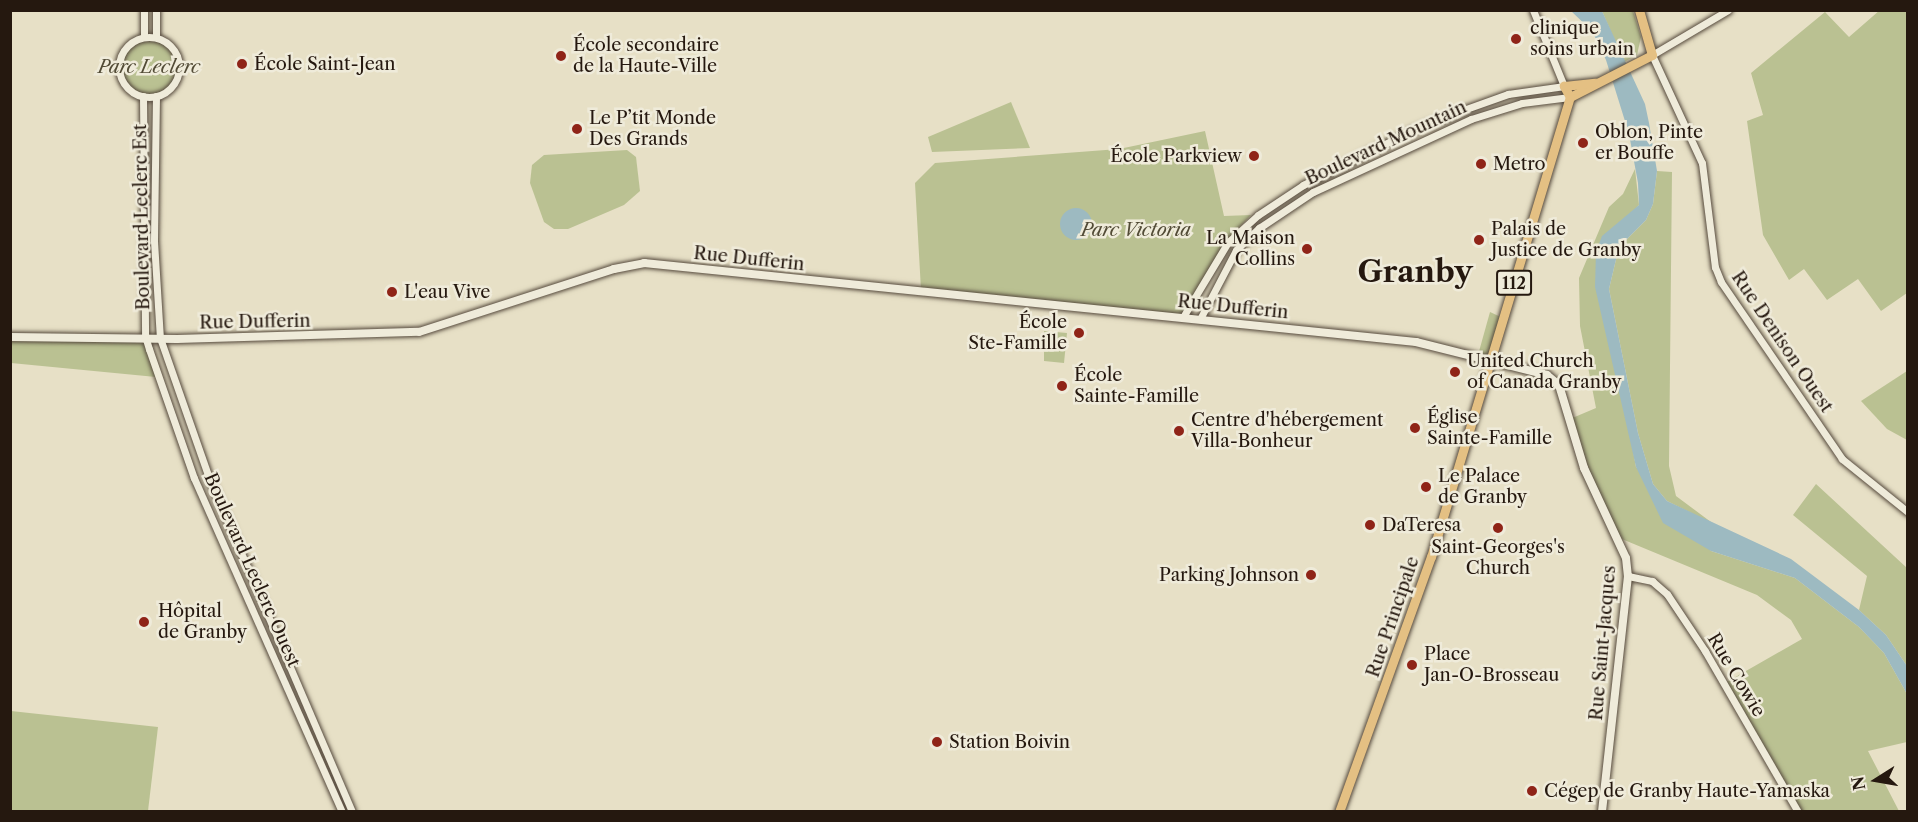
<!DOCTYPE html>
<meta charset="utf-8">
<style>
body{margin:0}
#map{position:relative;width:1918px;height:822px;overflow:hidden;background:#e7e0c6;font-family:"Libre Caslon Text",serif}
div>[style]{position:absolute}
.green>*{inset:0;background:#bac192}
.round{border-radius:50%}
.water>*{inset:0;background:#9dbac1}
.roads{filter:drop-shadow(0 0 2px #564a3d) drop-shadow(0 0 2px #564a3d)}
.tertiary>*{height:7px;margin:-3.5px;padding:0 3.5px;transform-origin:3.5px;border-radius:3.5px;background:#efebda}
.tertiary>.ring{margin:-3.5px;padding:0;box-sizing:content-box;background:none;border:7px solid #efebda;border-radius:50%}
.secondary>*{height:8px;margin:-4px;padding:0 4px;transform-origin:4px;border-radius:4px;background:#efebda}
.primary>*{height:9px;margin:-4.5px;padding:0 4.5px;transform-origin:4.5px;border-radius:4.5px;background:#e4c083}
.dots>*{width:16px;height:16px;translate:-50% -50%;box-sizing:border-box;border:3px solid #efebda;border-radius:50%}
span{translate:-50% -50%;white-space:nowrap;text-align:center;line-height:1.15;-webkit-text-stroke:5px #efebda;paint-order:stroke}
.shield-label span{padding:2px 4px;background:#efebda;border:2px solid;border-radius:4px;-webkit-text-stroke-width:0}
.shield-label{font-size:16px;color:#25180f;font-weight:700}
.poi-label{font-size:18px;color:#25180f}
.left{translate:0 -50%;text-align:left}
.right{translate:-100% -50%;text-align:right}
.park-label{font-size:18px;color:#524b36;font-style:italic}
.street-label{font-size:18px;color:#25180f}
.town-label{font-size:30px;color:#25180f;font-weight:700}
.frame{position:absolute;inset:0;border:12px solid #25180f;pointer-events:none}
.north{position:absolute;left:1846px;top:750px;width:60px;height:60px;-webkit-text-stroke:4px #efebda;paint-order:stroke;rotate:259deg;font-size:16px;font-weight:700;line-height:24px;text-align:center;color:#25180f}
.north::after{content:'';display:block;margin:auto;width:21px;height:27px;background:#25180f;clip-path:polygon(50% 0,100% 100%,50% 72%,0 100%)}
</style>
<div id="map">
<div class="green">
<i style="clip-path:polygon(1880px 10px,1908px 11px,1907px 293px,1881px 311px,1858px 279px,1827px 300px,1804px 269px,1789px 280px,1763px 235px,1747px 121px,1763px 115px,1751px 73px,1825px 12px,1849px 37px)"></i>
<i style="clip-path:polygon(1602px 11px,1633px 11px,1641px 37px,1637px 55px,1624px 62px)"></i>
<i class="round" style="left:119px;top:37px;width:60px;height:60px"></i>
<i style="clip-path:polygon(1011px 102px,1030px 148px,932px 152px,928px 137px)"></i>
<i style="clip-path:polygon(1205px 131px,1224px 216px,1251px 215px,1225px 242px,1184px 316px,921px 290px,915px 183px,935px 163px,1119px 149px)"></i>
<i style="clip-path:polygon(627px 150px,636px 157px,640px 191px,624px 205px,568px 229px,554px 229px,544px 222px,530px 183px,532px 165px,544px 155px)"></i>
<i style="clip-path:polygon(1635px 169px,1639px 205px,1596px 252px,1636px 467px,1711px 551px,1795px 578px,1859px 627px,1884px 653px,1907px 694px,1907px 742px,1868px 751px,1899px 811px,1798px 811px,1725px 683px,1802px 639px,1791px 620px,1757px 595px,1617px 537px,1599px 505px,1570px 419px,1596px 408px,1580px 326px,1579px 278px,1609px 207px,1623px 194px)"></i>
<i style="clip-path:polygon(1657px 171px,1672px 172px,1669px 466px,1676px 496px,1715px 525px,1667px 501px,1653px 484px,1638px 433px,1609px 289px,1619px 247px,1646px 220px,1653px 204px)"></i>
<i style="clip-path:polygon(1490px 312px,1503px 318px,1491px 359px,1478px 355px)"></i>
<i style="clip-path:polygon(1044px 331px,1067px 333px,1064px 363px,1044px 361px)"></i>
<i style="clip-path:polygon(145px 336px,156px 377px,11px 363px,11px 338px)"></i>
<i style="clip-path:polygon(1907px 371px,1907px 440px,1887px 429px,1861px 401px)"></i>
<i style="clip-path:polygon(1816px 484px,1907px 568px,1907px 666px,1886px 635px,1859px 610px,1867px 576px,1793px 515px)"></i>
<i style="clip-path:polygon(11px 711px,158px 727px,148px 811px,11px 811px)"></i>
</div>
<div class="water">
<i style="clip-path:polygon(1571px 11px,1602px 11px,1645px 104px,1649px 123px,1657px 171px,1653px 204px,1646px 220px,1619px 247px,1609px 289px,1638px 433px,1653px 484px,1667px 501px,1791px 559px,1859px 610px,1886px 635px,1907px 666px,1907px 694px,1884px 653px,1859px 627px,1795px 578px,1711px 551px,1663px 523px,1636px 467px,1595px 287px,1596px 252px,1602px 236px,1639px 205px,1638px 183px,1629px 134px,1606px 60px,1592px 31px)"></i>
<i class="round" style="left:1060px;top:208px;width:32px;height:32px"></i>
</div>
<div class="roads">
<div class="tertiary">
<i style="left:144px;top:10px;width:27px;rotate:90deg"></i>
<i style="left:156px;top:10px;width:27px;rotate:90deg"></i>
<i style="left:1728px;top:10px;width:88px;rotate:149.4deg"></i>
<i style="left:1652px;top:55px;width:119px;rotate:65.2deg"></i>
<i style="left:1702px;top:163px;width:105px;rotate:82.9deg"></i>
<i style="left:1715px;top:267px;width:16px;rotate:68deg"></i>
<i style="left:1721px;top:282px;width:214px;rotate:55.6deg"></i>
<i style="left:1842px;top:459px;width:85px;rotate:38.8deg"></i>
<i class="ring" style="left:119px;top:37px;width:53px;height:53px"></i>
<i style="left:143px;top:96px;width:240px;rotate:89.5deg"></i>
<i style="left:145px;top:336px;width:14px;rotate:73deg"></i>
<i style="left:149px;top:349px;width:137px;rotate:70.8deg"></i>
<i style="left:194px;top:478px;width:365px;rotate:66.1deg"></i>
<i style="left:156px;top:96px;width:145px;rotate:90.8deg"></i>
<i style="left:154px;top:241px;width:97px;rotate:86.5deg"></i>
<i style="left:160px;top:338px;width:148px;rotate:70.7deg"></i>
<i style="left:209px;top:478px;width:363px;rotate:66.8deg"></i>
<i style="left:1183px;top:317px;width:87px;rotate:-59deg"></i>
<i style="left:1228px;top:242px;width:40px;rotate:-42deg"></i>
<i style="left:1258px;top:215px;width:54px;rotate:-33.7deg"></i>
<i style="left:1303px;top:185px;width:121px;rotate:-26.6deg"></i>
<i style="left:1411px;top:131px;width:59px;rotate:-21.8deg"></i>
<i style="left:1466px;top:109px;width:45px;rotate:-19.7deg"></i>
<i style="left:1508px;top:94px;width:57px;rotate:-8.1deg"></i>
<i style="left:1564px;top:86px;width:82px;rotate:-112.2deg"></i>
<i style="left:1200px;top:319px;width:78px;rotate:-62.4deg"></i>
<i style="left:1236px;top:250px;width:32px;rotate:-44deg"></i>
<i style="left:1259px;top:228px;width:65px;rotate:-33.7deg"></i>
<i style="left:1313px;top:192px;width:174px;rotate:-24.8deg"></i>
<i style="left:1471px;top:119px;width:53px;rotate:-17.4deg"></i>
<i style="left:1522px;top:103px;width:48px;rotate:-7.1deg"></i>
<i style="left:1628px;top:576px;width:25px;rotate:12deg"></i>
<i style="left:1652px;top:581px;width:20px;rotate:41deg"></i>
<i style="left:1667px;top:594px;width:69px;rotate:56.3deg"></i>
<i style="left:1705px;top:651px;width:186px;rotate:60deg"></i>
</div>
<div class="secondary">
<i style="left:10px;top:337px;width:167px;rotate:0.7deg"></i>
<i style="left:177px;top:339px;width:242px;rotate:-1.7deg"></i>
<i style="left:419px;top:332px;width:205px;rotate:-17.9deg"></i>
<i style="left:614px;top:269px;width:31px;rotate:-11deg"></i>
<i style="left:644px;top:263px;width:776px;rotate:5.84deg"></i>
<i style="left:1416px;top:342px;width:135px;rotate:14.1deg"></i>
<i style="left:1547px;top:375px;width:16px;rotate:40deg"></i>
<i style="left:1559px;top:385px;width:87px;rotate:73.2deg"></i>
<i style="left:1584px;top:468px;width:99px;rotate:65deg"></i>
<i style="left:1626px;top:558px;width:18px;rotate:84deg"></i>
<i style="left:1628px;top:576px;width:237px;rotate:96.3deg"></i>
</div>
<div class="primary">
<i style="left:1570px;top:97px;width:92px;rotate:-27.1deg"></i>
<i style="left:1652px;top:55px;width:47px;rotate:-106.1deg"></i>
<i style="left:1339px;top:812px;width:271px;rotate:-70.2deg"></i>
<i style="left:1431px;top:557px;width:481px;rotate:-73.2deg"></i>
<i style="left:1570px;top:97px;width:13px;rotate:-119deg"></i>
<i style="left:1564px;top:86px;width:31px;rotate:-6deg"></i>
</div>
</div>
<div class="dots">
<i style="left:1516px;top:39px;background:#8f2418"></i>
<i style="left:561px;top:56px;background:#8f2418"></i>
<i style="left:242px;top:64px;background:#8f2418"></i>
<i style="left:577px;top:129px;background:#8f2418"></i>
<i style="left:1583px;top:143px;background:#8f2418"></i>
<i style="left:1254px;top:156px;background:#8f2418"></i>
<i style="left:1481px;top:164px;background:#8f2418"></i>
<i style="left:1479px;top:240px;background:#8f2418"></i>
<i style="left:1307px;top:249px;background:#8f2418"></i>
<i style="left:392px;top:292px;background:#8f2418"></i>
<i style="left:1079px;top:333px;background:#8f2418"></i>
<i style="left:1455px;top:372px;background:#8f2418"></i>
<i style="left:1062px;top:386px;background:#8f2418"></i>
<i style="left:1415px;top:428px;background:#8f2418"></i>
<i style="left:1179px;top:431px;background:#8f2418"></i>
<i style="left:1426px;top:487px;background:#8f2418"></i>
<i style="left:1370px;top:525px;background:#8f2418"></i>
<i style="left:1498px;top:528px;background:#8f2418"></i>
<i style="left:1311px;top:575px;background:#8f2418"></i>
<i style="left:144px;top:622px;background:#8f2418"></i>
<i style="left:1412px;top:665px;background:#8f2418"></i>
<i style="left:937px;top:742px;background:#8f2418"></i>
<i style="left:1532px;top:791px;background:#8f2418"></i>
</div>
<div class="shield-label">
<span style="left:1514px;top:283px">112</span>
</div>
<div class="poi-label">
<span class="left" style="left:1530px;top:39px">clinique<br>soins urbain</span>
<span class="left" style="left:573px;top:56px">École secondaire<br>de la Haute-Ville</span>
<span class="left" style="left:254px;top:64px">École Saint-Jean</span>
<span class="left" style="left:589px;top:129px">Le P’tit Monde<br>Des Grands</span>
<span class="left" style="left:1595px;top:143px">Oblon, Pinte<br>er Bouffe</span>
<span class="right" style="left:1242px;top:156px">École Parkview</span>
<span class="left" style="left:1493px;top:164px">Metro</span>
<span class="left" style="left:1491px;top:240px">Palais de<br>Justice de Granby</span>
<span class="right" style="left:1295px;top:249px">La Maison<br>Collins</span>
<span class="left" style="left:404px;top:292px">L'eau Vive</span>
<span class="right" style="left:1067px;top:333px">École<br>Ste-Famille</span>
<span class="left" style="left:1467px;top:372px">United Church<br>of Canada Granby</span>
<span class="left" style="left:1074px;top:386px">École<br>Sainte-Famille</span>
<span class="left" style="left:1427px;top:428px">Église<br>Sainte-Famille</span>
<span class="left" style="left:1191px;top:431px">Centre d'hébergement<br>Villa-Bonheur</span>
<span class="left" style="left:1438px;top:487px">Le Palace<br>de Granby</span>
<span class="left" style="left:1382px;top:525px">DaTeresa</span>
<span style="left:1498px;top:558px">Saint-Georges's<br>Church</span>
<span class="right" style="left:1299px;top:575px">Parking Johnson</span>
<span class="left" style="left:158px;top:622px">Hôpital<br>de Granby</span>
<span class="left" style="left:1424px;top:665px">Place<br>Jan-O-Brosseau</span>
<span class="left" style="left:949px;top:742px">Station Boivin</span>
<span class="left" style="left:1544px;top:791px">Cégep de Granby Haute-Yamaska</span>
</div>
<div class="park-label">
<span style="left:149px;top:67px">Parc Leclerc</span>
<span style="left:1136px;top:230px">Parc Victoria</span>
</div>
<div class="street-label">
<span style="left:1386px;top:143px;rotate:-25deg">Boulevard Mountain</span>
<span style="left:142px;top:217px;rotate:-91deg">Boulevard Leclerc Est</span>
<span style="left:749px;top:259px;rotate:6deg">Rue Dufferin</span>
<span style="left:1233px;top:307px;rotate:6deg">Rue Dufferin</span>
<span style="left:255px;top:322px;rotate:-1deg">Rue Dufferin</span>
<span style="left:1782px;top:342px;rotate:56deg">Rue Denison Ouest</span>
<span style="left:252px;top:570px;rotate:66deg">Boulevard Leclerc Ouest</span>
<span style="left:1393px;top:617px;rotate:-71deg">Rue Principale</span>
<span style="left:1603px;top:643px;rotate:-85deg">Rue Saint-Jacques</span>
<span style="left:1736px;top:675px;rotate:59deg">Rue Cowie</span>
</div>
<div class="town-label">
<span style="left:1415px;top:272px">Granby</span>
</div>
<div class="frame"></div>
<div class="north">N</div>
</div>
